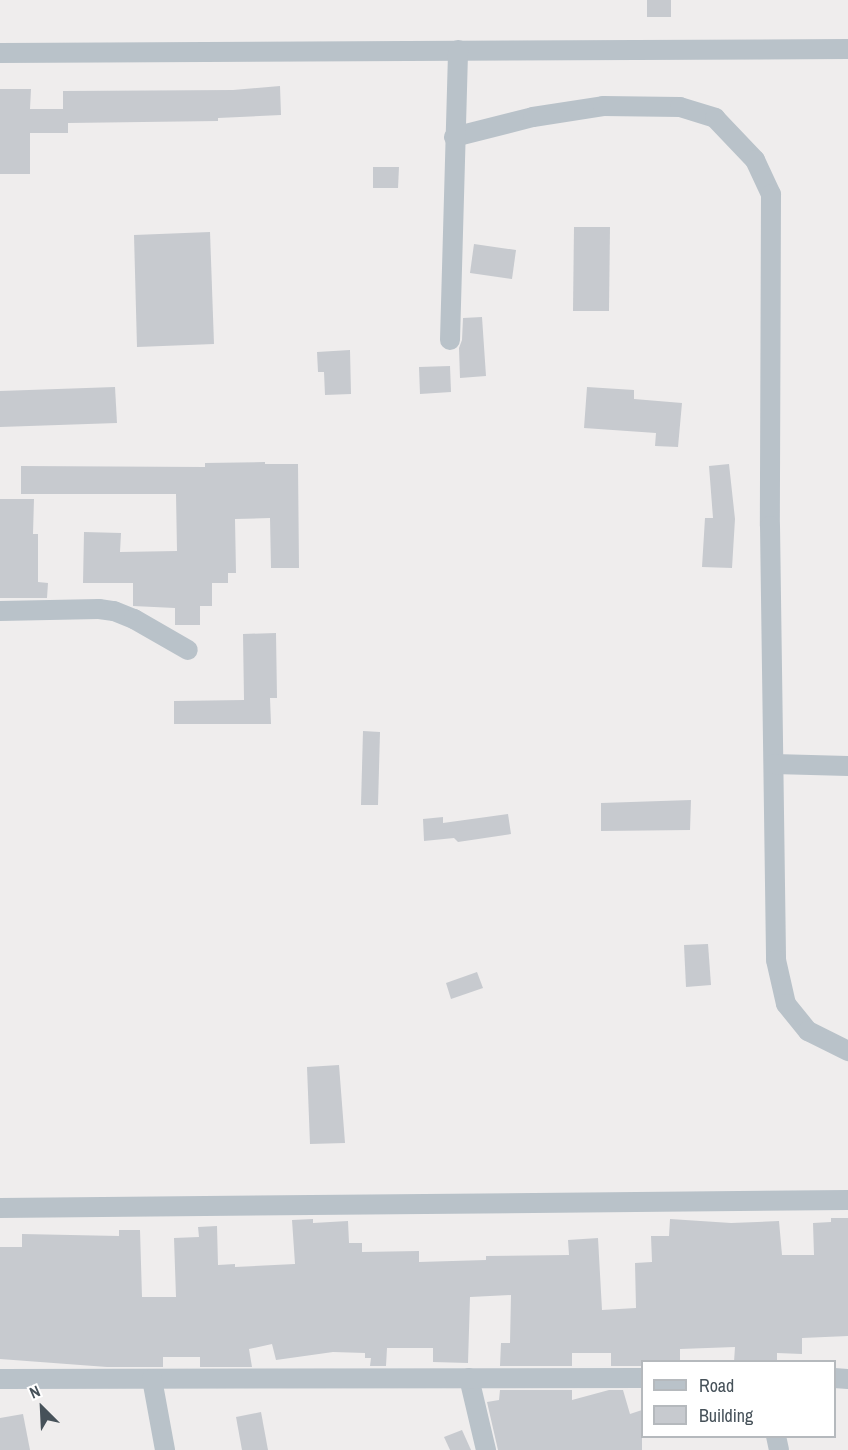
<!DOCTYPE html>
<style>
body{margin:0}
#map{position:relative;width:848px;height:1450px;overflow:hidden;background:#efeded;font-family:"Archivo Narrow",sans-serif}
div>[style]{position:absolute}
.building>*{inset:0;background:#c7cacf}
.minor>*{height:20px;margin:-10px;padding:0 10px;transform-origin:10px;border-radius:10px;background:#b9c2c9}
span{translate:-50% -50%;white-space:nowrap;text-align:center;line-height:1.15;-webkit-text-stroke:4.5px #fff;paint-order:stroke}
.legend{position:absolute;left:641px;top:1360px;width:195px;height:78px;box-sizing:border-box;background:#fff;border:2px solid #b5b9bd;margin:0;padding:8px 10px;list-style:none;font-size:18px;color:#465159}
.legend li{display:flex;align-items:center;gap:12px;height:30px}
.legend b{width:30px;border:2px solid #b5b9bd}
.north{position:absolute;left:12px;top:1378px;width:60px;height:60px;-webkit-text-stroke:4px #fff;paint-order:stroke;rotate:336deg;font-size:16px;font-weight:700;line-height:24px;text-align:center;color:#465159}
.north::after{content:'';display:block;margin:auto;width:21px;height:27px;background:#465159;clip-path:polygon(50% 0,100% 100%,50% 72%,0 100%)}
</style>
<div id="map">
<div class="building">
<i style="clip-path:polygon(647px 0,671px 0,671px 17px,647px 17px)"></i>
<i style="clip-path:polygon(280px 86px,281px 115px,218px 118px,218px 121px,68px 123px,68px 133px,30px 133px,30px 174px,0 174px,0 89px,31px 89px,30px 109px,63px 109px,63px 91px,233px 90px)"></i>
<i style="clip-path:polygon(373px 167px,399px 167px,398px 188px,373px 188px)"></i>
<i style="clip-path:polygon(574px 227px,610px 227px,609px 311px,573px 311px)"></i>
<i style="clip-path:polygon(210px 232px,214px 344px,137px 347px,134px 235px)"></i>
<i style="clip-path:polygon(474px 244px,516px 250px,512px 279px,470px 273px)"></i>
<i style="clip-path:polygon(482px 317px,486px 376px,460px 378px,459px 348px,462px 340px,463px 318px)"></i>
<i style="clip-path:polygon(350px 350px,351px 394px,325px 395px,324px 372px,318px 372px,317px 352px)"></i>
<i style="clip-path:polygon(450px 366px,451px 392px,420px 394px,419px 367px)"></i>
<i style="clip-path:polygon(115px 387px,117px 423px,0 427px,0 391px)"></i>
<i style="clip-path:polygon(587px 387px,634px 390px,634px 399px,682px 403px,678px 447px,655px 446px,656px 433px,584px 428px)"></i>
<i style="clip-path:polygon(265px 462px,265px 464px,298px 464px,299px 568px,271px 568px,270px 518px,235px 519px,236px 573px,228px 573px,228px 583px,212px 583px,212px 606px,200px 606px,200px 625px,175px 625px,175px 608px,133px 606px,133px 583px,83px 583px,84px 532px,121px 533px,120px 552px,177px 551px,176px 494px,21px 494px,21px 466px,205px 467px,205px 463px)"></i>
<i style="clip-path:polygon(729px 464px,735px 519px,732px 568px,702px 567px,705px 518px,713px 518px,709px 466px)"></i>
<i style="clip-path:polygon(0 499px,34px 499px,33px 534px,38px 534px,38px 582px,48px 583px,47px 598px,0 598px)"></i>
<i style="clip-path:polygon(276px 633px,277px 698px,270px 698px,271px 724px,174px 724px,174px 701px,244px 700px,243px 634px)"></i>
<i style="clip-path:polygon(363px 731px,380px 732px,378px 805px,361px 805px)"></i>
<i style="clip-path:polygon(691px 800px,690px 830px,601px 831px,601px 803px)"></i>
<i style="clip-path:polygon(508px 814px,511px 834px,458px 842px,454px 838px,424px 841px,423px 819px,443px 817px,443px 823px)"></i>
<i style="clip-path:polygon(708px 944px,711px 985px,686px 987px,684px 945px)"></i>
<i style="clip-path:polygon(477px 972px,483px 988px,451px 999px,446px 983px)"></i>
<i style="clip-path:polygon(339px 1065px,345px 1143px,310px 1144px,307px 1067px)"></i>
<i style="clip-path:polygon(831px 1218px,848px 1218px,848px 1336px,802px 1338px,802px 1354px,777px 1353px,777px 1362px,734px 1362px,735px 1347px,680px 1349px,680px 1362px,642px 1362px,642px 1366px,611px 1366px,611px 1353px,572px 1353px,572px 1366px,500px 1366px,501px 1343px,510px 1343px,511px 1295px,470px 1297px,468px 1363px,433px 1362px,433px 1348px,387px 1348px,386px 1366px,370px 1366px,371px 1358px,365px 1358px,365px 1353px,333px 1352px,276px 1360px,272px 1344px,249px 1349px,252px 1367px,200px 1367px,200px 1357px,163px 1357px,163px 1367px,107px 1367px,0 1359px,0 1247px,22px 1247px,22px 1234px,119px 1236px,119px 1230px,140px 1230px,142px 1297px,176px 1297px,174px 1238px,199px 1237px,198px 1227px,217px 1226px,218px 1265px,235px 1264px,235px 1267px,295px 1264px,292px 1220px,313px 1219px,313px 1223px,348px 1221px,349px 1243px,362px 1243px,362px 1252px,419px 1251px,419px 1262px,486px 1260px,486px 1256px,569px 1255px,568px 1240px,598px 1238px,602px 1310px,636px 1308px,635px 1263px,652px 1262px,651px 1236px,669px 1236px,670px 1219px,731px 1223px,779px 1221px,782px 1255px,814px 1255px,813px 1223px,831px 1222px)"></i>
<i style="clip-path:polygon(500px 1390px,572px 1390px,572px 1400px,609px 1390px,623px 1390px,630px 1414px,642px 1410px,642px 1450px,498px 1450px,487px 1402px,499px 1400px)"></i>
<i style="clip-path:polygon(261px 1412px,268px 1450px,242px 1450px,236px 1417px)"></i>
<i style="clip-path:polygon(23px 1414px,30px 1450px,0 1450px,0 1418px)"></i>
<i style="clip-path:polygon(462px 1430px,471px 1450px,450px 1450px,444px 1437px)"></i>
</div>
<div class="minor">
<i style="left:0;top:53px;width:848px;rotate:-0.27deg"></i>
<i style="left:454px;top:137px;width:81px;rotate:-14.2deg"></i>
<i style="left:533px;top:117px;width:71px;rotate:-8.9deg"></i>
<i style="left:603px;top:106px;width:77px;rotate:0.7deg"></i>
<i style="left:680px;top:107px;width:37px;rotate:17deg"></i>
<i style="left:715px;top:118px;width:58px;rotate:46.4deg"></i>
<i style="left:755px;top:160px;width:38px;rotate:65deg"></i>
<i style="left:771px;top:194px;width:332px;rotate:90.2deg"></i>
<i style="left:770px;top:526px;width:434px;rotate:89.2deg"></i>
<i style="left:776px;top:960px;width:45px;rotate:77.2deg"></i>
<i style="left:786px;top:1004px;width:35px;rotate:51deg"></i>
<i style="left:808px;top:1031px;width:45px;rotate:26.6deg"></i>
<i style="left:450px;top:340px;width:290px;rotate:-88.4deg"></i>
<i style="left:0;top:611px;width:99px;rotate:-1.2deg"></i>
<i style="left:99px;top:609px;width:15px;rotate:8deg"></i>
<i style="left:114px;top:611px;width:22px;rotate:22deg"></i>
<i style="left:134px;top:619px;width:62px;rotate:29.9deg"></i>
<i style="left:774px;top:764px;width:74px;rotate:1.5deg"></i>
<i style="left:0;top:1208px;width:848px;rotate:-0.54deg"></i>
<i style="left:469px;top:1378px;width:74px;rotate:76.7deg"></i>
<i style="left:834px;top:1378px;width:14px;rotate:4deg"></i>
<i style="left:0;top:1379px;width:642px;rotate:-0.09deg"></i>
<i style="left:152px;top:1379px;width:72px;rotate:79.6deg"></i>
<i style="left:776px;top:1436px;width:14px;rotate:78deg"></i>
</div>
<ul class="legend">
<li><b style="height:8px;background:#b9c2c9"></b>Road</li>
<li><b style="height:16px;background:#c7cacf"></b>Building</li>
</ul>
<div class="north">N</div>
</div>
